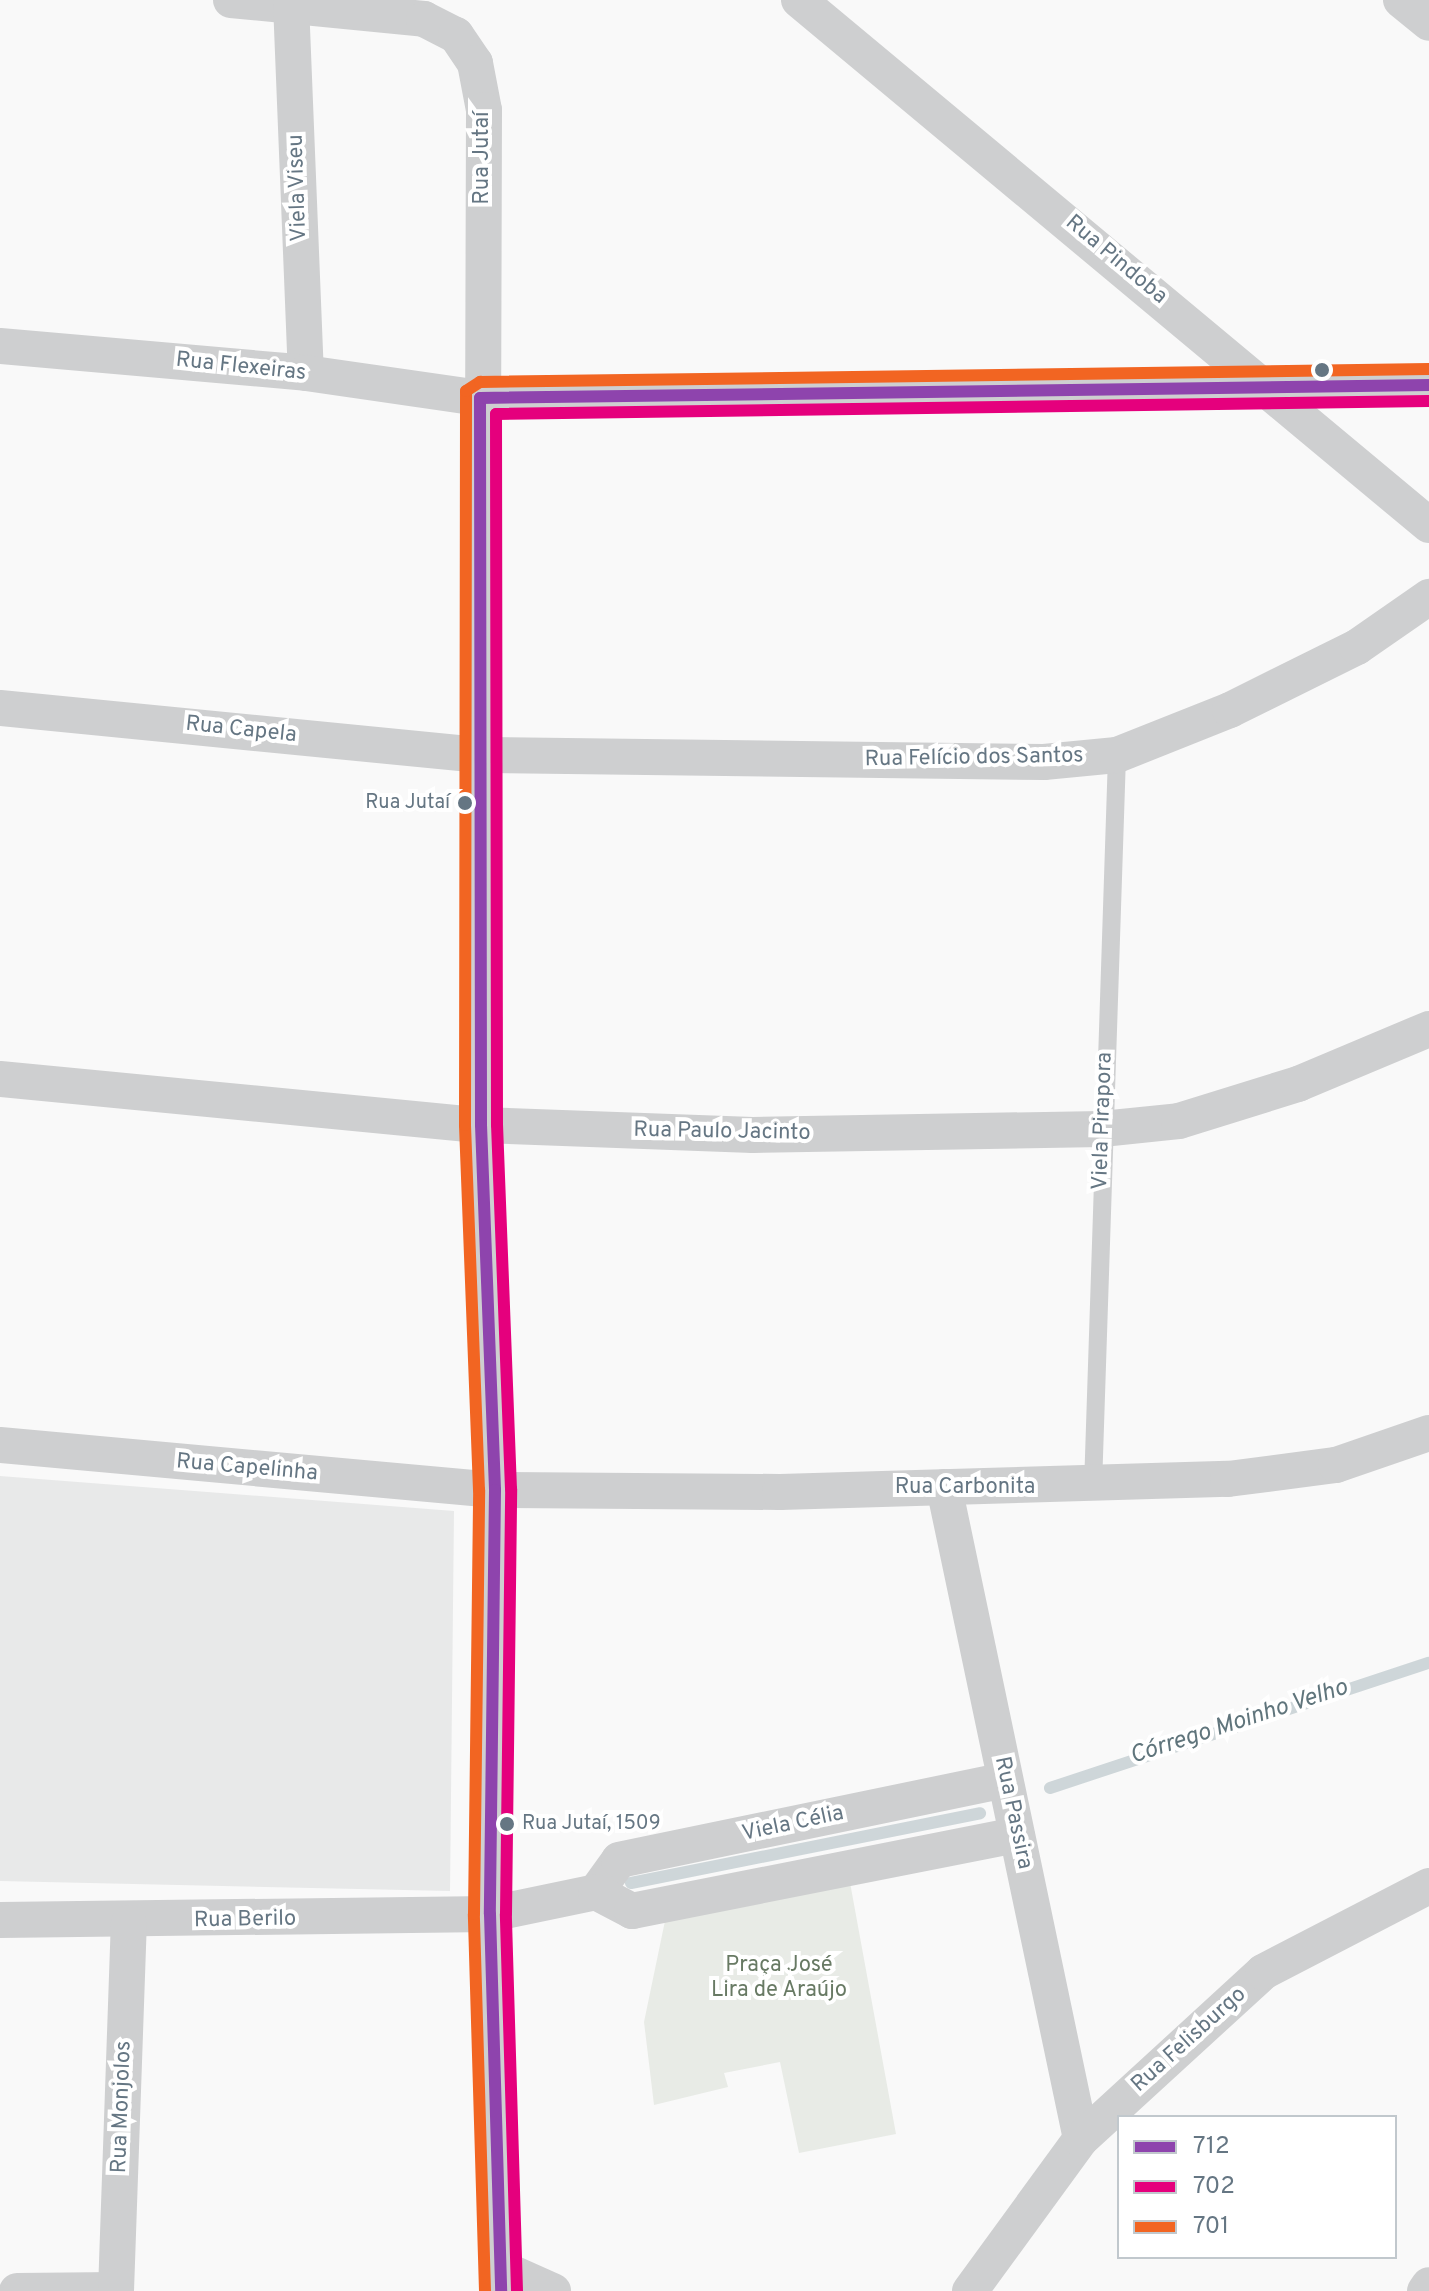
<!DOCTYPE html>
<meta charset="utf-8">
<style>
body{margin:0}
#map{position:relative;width:1429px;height:2291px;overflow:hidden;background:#f9f9f9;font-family:Overpass,sans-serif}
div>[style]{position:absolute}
.built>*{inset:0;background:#e8e9e9}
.green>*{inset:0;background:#e8ebe6}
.stream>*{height:12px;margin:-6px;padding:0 6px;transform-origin:6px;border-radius:6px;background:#ced6d9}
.lane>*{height:18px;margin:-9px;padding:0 9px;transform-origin:9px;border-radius:9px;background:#cecfd0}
.street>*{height:36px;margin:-18px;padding:0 18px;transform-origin:18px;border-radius:18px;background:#cecfd0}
.bus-1>*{height:12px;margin:-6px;padding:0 6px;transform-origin:6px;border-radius:6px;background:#8e44ad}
.bus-2>*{height:12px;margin:-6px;padding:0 6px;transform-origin:6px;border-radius:6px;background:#e5007d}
.bus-3>*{height:12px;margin:-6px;padding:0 6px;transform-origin:6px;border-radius:6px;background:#f26522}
.dots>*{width:22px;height:22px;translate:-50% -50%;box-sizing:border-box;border:4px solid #fff;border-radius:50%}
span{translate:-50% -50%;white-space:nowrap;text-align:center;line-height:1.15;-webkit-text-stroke:8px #fff;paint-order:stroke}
.bus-label{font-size:20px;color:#657683}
.right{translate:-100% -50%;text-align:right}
.left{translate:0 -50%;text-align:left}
.street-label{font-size:22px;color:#657683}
.park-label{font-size:22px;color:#687a64}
.water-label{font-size:24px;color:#60757c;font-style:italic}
.legend{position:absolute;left:1117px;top:2115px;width:280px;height:144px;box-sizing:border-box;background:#fff;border:2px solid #c1c8cd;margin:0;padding:10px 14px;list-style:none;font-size:24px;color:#657683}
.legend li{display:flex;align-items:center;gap:16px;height:40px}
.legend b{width:40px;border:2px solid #c1c8cd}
</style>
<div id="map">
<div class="built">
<i style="clip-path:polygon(0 1476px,454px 1511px,450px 1891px,0 1881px)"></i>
</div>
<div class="green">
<i style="clip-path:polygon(849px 1877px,896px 2134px,799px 2153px,780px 2062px,724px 2073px,728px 2087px,654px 2105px,644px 2022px,666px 1916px)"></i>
</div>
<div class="stream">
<i style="left:1050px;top:1788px;width:399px;rotate:-18.3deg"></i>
<i style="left:631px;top:1883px;width:356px;rotate:-11.3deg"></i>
</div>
<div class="lane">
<i style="left:1093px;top:1487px;width:732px;rotate:-88.12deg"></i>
</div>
<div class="street">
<i style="left:231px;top:0;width:194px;rotate:5.6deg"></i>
<i style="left:424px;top:19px;width:36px;rotate:27deg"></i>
<i style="left:456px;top:35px;width:34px;rotate:56deg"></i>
<i style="left:475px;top:63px;width:48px;rotate:79.2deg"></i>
<i style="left:484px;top:110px;width:1015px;rotate:90.17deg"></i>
<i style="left:481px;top:1125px;width:365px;rotate:87.8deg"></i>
<i style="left:495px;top:1490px;width:424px;rotate:90.7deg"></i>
<i style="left:490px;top:1914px;width:377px;rotate:88.3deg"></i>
<i style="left:799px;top:0;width:820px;rotate:39.81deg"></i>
<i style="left:1401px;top:0;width:36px;rotate:39deg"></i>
<i style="left:291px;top:3px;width:370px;rotate:87.7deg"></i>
<i style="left:0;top:346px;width:307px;rotate:5deg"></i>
<i style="left:306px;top:373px;width:176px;rotate:8.2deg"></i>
<i style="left:480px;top:398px;width:949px;rotate:-0.78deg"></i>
<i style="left:0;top:708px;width:483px;rotate:5.6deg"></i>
<i style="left:481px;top:755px;width:563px;rotate:0.71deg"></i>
<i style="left:1044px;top:762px;width:73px;rotate:-5.5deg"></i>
<i style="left:1117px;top:755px;width:122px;rotate:-21.7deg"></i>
<i style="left:1230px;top:710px;width:142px;rotate:-26.4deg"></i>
<i style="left:1357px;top:647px;width:88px;rotate:-34.8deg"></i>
<i style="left:0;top:1079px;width:483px;rotate:5.5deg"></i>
<i style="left:481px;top:1125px;width:272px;rotate:2.1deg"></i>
<i style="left:753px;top:1135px;width:349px;rotate:-1deg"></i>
<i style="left:1102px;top:1129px;width:77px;rotate:-5.9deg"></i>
<i style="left:1179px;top:1121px;width:125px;rotate:-17.3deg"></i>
<i style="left:1298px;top:1084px;width:142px;rotate:-22.8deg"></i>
<i style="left:0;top:1445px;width:497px;rotate:5.2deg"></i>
<i style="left:495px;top:1490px;width:285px;rotate:0.4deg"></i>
<i style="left:780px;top:1492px;width:448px;rotate:-1.7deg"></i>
<i style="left:1228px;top:1479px;width:109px;rotate:-7.4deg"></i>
<i style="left:1336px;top:1465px;width:98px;rotate:-19deg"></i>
<i style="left:944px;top:1487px;width:666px;rotate:78.13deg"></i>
<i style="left:596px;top:1892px;width:39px;rotate:-54deg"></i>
<i style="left:619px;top:1860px;width:394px;rotate:-11.7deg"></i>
<i style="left:0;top:1920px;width:490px;rotate:-0.7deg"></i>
<i style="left:490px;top:1914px;width:108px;rotate:-11.7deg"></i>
<i style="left:596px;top:1892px;width:41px;rotate:27.8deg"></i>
<i style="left:632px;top:1911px;width:392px;rotate:-11.2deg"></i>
<i style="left:501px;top:2268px;width:57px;rotate:23.9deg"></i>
<i style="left:17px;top:2291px;width:99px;rotate:-0.6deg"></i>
<i style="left:116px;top:2291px;width:368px;rotate:-88deg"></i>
<i style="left:970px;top:2291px;width:188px;rotate:-53.9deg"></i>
<i style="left:1081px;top:2139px;width:247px;rotate:-42.5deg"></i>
<i style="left:1263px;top:1972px;width:187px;rotate:-27.4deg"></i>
<i style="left:1425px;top:2291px;width:7px;rotate:-56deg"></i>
</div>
<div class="bus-1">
<i style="left:480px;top:398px;width:727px;rotate:89.92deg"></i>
<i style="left:481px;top:1125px;width:365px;rotate:87.8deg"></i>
<i style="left:495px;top:1490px;width:424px;rotate:90.7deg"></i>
<i style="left:490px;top:1914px;width:377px;rotate:88.3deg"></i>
<i style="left:480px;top:398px;width:949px;rotate:-0.78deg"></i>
</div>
<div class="bus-2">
<i style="left:517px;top:2291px;width:377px;rotate:-91.7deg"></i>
<i style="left:506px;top:1914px;width:425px;rotate:-89.3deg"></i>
<i style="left:511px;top:1489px;width:364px;rotate:-92.2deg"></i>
<i style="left:497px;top:1125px;width:711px;rotate:-90.08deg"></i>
<i style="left:496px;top:414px;width:933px;rotate:-0.8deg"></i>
</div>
<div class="bus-3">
<i style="left:485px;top:2291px;width:377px;rotate:-91.7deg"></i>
<i style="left:474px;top:1914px;width:424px;rotate:-89.3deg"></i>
<i style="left:479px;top:1490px;width:365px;rotate:-92.2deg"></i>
<i style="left:465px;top:1125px;width:734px;rotate:-89.92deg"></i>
<i style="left:466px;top:391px;width:17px;rotate:-33deg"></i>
<i style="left:480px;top:382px;width:949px;rotate:-0.78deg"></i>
</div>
<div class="dots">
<i style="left:1322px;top:370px;background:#657683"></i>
<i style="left:465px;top:803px;background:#657683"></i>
<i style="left:507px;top:1824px;background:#657683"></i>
</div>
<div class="bus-label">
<span class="right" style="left:450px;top:803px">Rua Jutaí</span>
<span class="left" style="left:522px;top:1824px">Rua Jutaí, 1509</span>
</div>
<div class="street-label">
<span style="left:483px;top:158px;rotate:-90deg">Rua Jutaí</span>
<span style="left:298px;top:188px;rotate:-92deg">Viela Viseu</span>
<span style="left:1116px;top:260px;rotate:40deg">Rua Pindoba</span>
<span style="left:241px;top:367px;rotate:6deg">Rua Flexeiras</span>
<span style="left:241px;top:730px;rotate:6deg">Rua Capela</span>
<span style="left:974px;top:758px;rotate:-1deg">Rua Felício dos Santos</span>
<span style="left:1103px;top:1121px;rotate:-88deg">Viela Pirapora</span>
<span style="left:722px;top:1132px;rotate:1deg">Rua Paulo Jacinto</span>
<span style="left:247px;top:1468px;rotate:5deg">Rua Capelinha</span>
<span style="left:965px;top:1488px">Rua Carbonita</span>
<span style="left:1013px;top:1813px;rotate:78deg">Rua Passira</span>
<span style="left:793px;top:1824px;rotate:-12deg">Viela Célia</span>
<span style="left:245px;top:1920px;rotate:-1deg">Rua Berilo</span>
<span style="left:1189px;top:2040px;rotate:-42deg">Rua Felisburgo</span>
<span style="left:122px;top:2107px;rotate:-88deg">Rua Monjolos</span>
</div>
<div class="park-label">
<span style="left:779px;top:1978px">Praça José<br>Lira de Araújo</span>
</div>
<div class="water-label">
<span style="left:1239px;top:1723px;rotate:-18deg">Córrego Moinho Velho</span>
</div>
<ul class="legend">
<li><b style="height:10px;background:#8e44ad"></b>712</li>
<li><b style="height:10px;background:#e5007d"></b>702</li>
<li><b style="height:10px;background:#f26522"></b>701</li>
</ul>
</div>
